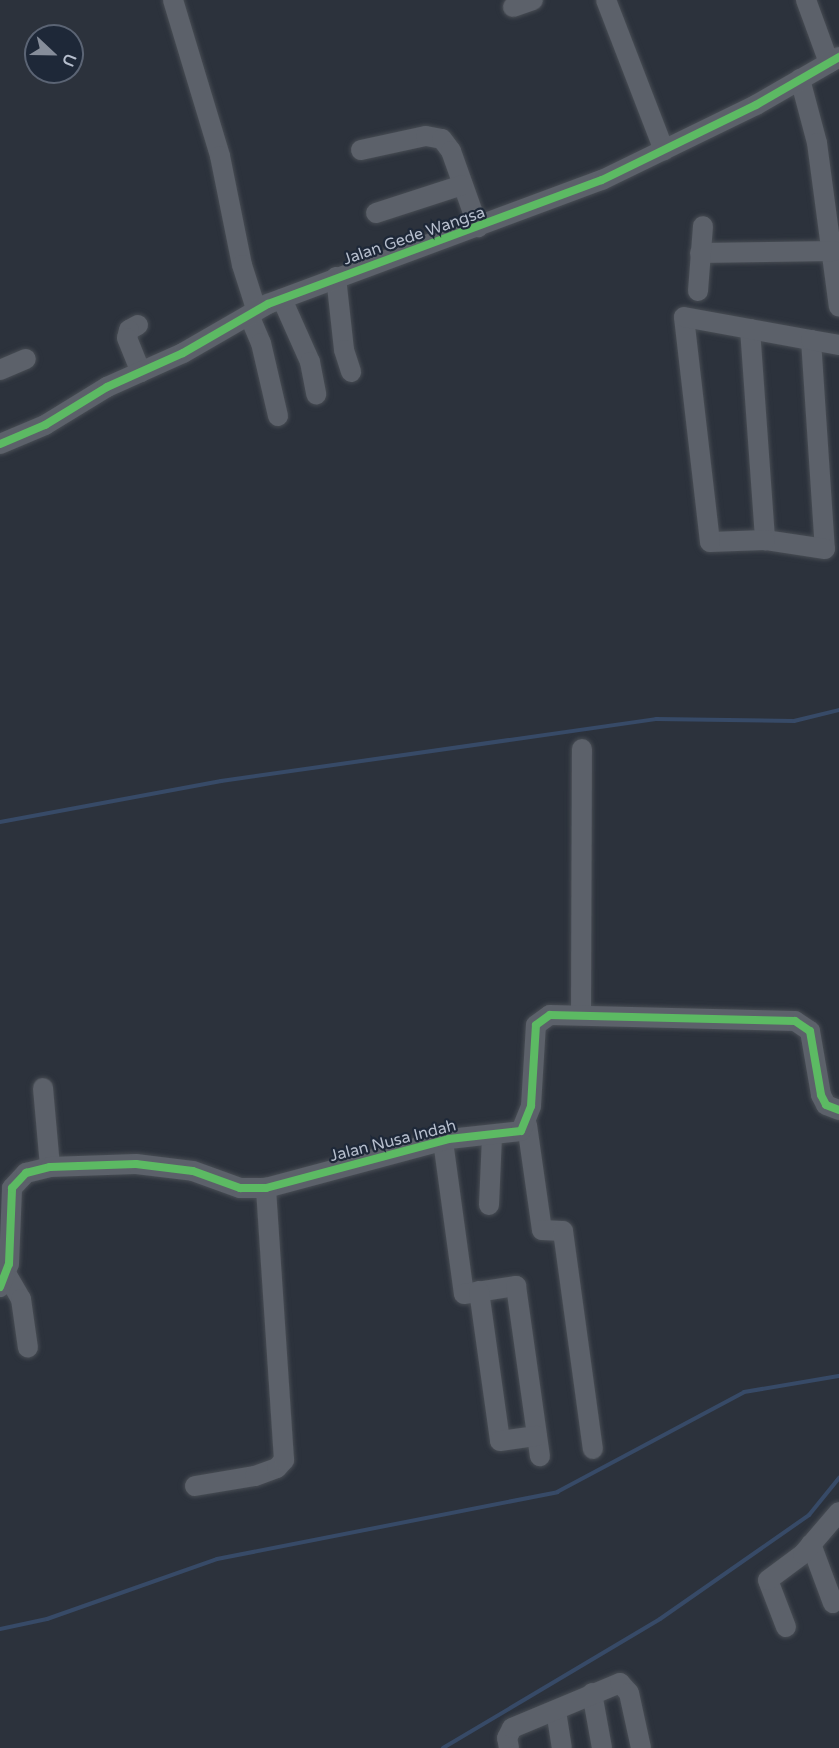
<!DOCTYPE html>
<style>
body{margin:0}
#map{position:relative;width:839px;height:1748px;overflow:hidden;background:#2c323c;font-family:"Varela Round",sans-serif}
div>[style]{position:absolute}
.stream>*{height:4px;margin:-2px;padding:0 2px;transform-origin:2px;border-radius:2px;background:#374a67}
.roads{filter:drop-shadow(0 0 2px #484d54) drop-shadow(0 0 2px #484d54)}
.minor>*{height:20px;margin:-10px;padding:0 10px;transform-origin:10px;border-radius:10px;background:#5c616a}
.cycleway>*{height:8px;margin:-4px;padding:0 4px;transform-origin:4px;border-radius:4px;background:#5cba63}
span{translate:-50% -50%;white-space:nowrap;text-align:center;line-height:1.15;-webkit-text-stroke:4.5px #1e2838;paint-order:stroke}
.street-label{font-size:16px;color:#b6becd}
.north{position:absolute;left:24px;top:24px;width:60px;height:60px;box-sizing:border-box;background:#1e2838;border:2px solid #5b6474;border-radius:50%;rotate:112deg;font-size:16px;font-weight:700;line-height:24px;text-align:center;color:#b6becd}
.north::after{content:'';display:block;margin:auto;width:21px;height:27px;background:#868d9a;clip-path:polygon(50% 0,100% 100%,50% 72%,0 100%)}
</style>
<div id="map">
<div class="stream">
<i style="left:0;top:822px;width:225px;rotate:-10.5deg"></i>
<i style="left:221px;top:781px;width:439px;rotate:-8.1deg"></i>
<i style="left:656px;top:719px;width:138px;rotate:0.8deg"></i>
<i style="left:794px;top:721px;width:46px;rotate:-13.7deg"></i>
<i style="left:0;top:1629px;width:48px;rotate:-12deg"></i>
<i style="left:47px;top:1619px;width:180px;rotate:-19.4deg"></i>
<i style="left:217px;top:1559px;width:347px;rotate:-11.1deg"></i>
<i style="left:557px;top:1492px;width:212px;rotate:-28.1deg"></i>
<i style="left:744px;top:1392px;width:96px;rotate:-9.6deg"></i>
<i style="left:443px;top:1748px;width:252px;rotate:-30.7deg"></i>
<i style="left:660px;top:1619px;width:182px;rotate:-34.9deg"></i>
<i style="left:809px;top:1515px;width:48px;rotate:-51deg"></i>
</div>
<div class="roads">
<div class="minor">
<i style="left:173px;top:0;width:163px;rotate:73.2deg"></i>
<i style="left:220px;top:156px;width:111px;rotate:78.6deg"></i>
<i style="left:242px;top:265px;width:46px;rotate:72.3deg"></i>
<i style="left:606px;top:0;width:161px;rotate:68.9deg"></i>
<i style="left:806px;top:0;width:67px;rotate:69.9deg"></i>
<i style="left:513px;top:7px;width:21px;rotate:-19deg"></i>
<i style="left:800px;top:79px;width:66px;rotate:75.1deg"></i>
<i style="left:817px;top:143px;width:165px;rotate:82.4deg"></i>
<i style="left:361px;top:150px;width:66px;rotate:-12.2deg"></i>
<i style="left:426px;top:136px;width:16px;rotate:11deg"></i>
<i style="left:442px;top:139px;width:15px;rotate:53deg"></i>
<i style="left:451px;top:151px;width:81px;rotate:70.4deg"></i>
<i style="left:376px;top:213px;width:90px;rotate:-18deg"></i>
<i style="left:700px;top:253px;width:134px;rotate:-0.9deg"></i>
<i style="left:336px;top:277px;width:73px;rotate:83.7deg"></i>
<i style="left:344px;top:350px;width:23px;rotate:72deg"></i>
<i style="left:698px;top:291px;width:65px;rotate:-85.6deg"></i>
<i style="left:282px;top:299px;width:69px;rotate:66deg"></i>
<i style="left:310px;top:362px;width:33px;rotate:79deg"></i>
<i style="left:249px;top:315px;width:30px;rotate:67deg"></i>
<i style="left:261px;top:343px;width:75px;rotate:76.9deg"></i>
<i style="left:138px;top:325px;width:10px;rotate:151deg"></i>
<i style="left:129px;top:330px;width:8px;rotate:104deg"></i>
<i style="left:127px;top:338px;width:37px;rotate:68deg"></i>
<i style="left:750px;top:329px;width:212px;rotate:85.9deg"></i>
<i style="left:811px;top:340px;width:209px;rotate:86.2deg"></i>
<i style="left:825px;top:549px;width:61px;rotate:-171.5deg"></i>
<i style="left:765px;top:540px;width:55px;rotate:177.9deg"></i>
<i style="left:710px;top:542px;width:226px;rotate:-96.6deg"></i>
<i style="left:684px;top:317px;width:129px;rotate:10.3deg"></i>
<i style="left:811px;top:340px;width:28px;rotate:10deg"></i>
<i style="left:0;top:370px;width:28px;rotate:-23deg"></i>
<i style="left:0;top:444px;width:49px;rotate:-22.9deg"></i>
<i style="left:45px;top:425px;width:73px;rotate:-31.5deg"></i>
<i style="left:107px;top:387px;width:83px;rotate:-24.1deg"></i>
<i style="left:183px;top:353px;width:98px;rotate:-30deg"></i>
<i style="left:268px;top:304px;width:356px;rotate:-20.4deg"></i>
<i style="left:602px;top:180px;width:171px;rotate:-26deg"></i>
<i style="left:756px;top:105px;width:96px;rotate:-30deg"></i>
<i style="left:581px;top:1015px;width:266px;rotate:-89.8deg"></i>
<i style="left:43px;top:1088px;width:79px;rotate:84.9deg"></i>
<i style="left:527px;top:1125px;width:106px;rotate:81.9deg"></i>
<i style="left:542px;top:1230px;width:21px;rotate:3deg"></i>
<i style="left:563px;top:1231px;width:220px;rotate:82.2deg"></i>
<i style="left:443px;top:1141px;width:154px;rotate:82.2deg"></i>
<i style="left:464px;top:1294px;width:53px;rotate:-8.7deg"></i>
<i style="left:516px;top:1286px;width:172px;rotate:82deg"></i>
<i style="left:489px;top:1205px;width:69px;rotate:-87.5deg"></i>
<i style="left:7px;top:1275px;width:28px;rotate:60deg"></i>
<i style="left:21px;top:1299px;width:49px;rotate:81.9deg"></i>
<i style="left:0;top:1287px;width:25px;rotate:-69deg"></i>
<i style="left:9px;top:1264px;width:76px;rotate:-87.7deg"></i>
<i style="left:12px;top:1188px;width:21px;rotate:-47deg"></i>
<i style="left:26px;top:1173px;width:25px;rotate:-14deg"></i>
<i style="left:50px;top:1167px;width:86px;rotate:-2deg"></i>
<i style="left:136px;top:1164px;width:57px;rotate:7deg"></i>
<i style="left:193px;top:1171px;width:50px;rotate:19.9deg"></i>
<i style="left:240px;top:1188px;width:26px"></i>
<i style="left:266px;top:1188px;width:189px;rotate:-15deg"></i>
<i style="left:449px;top:1139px;width:72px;rotate:-6.3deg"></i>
<i style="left:521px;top:1131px;width:27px;rotate:-68deg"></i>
<i style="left:531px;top:1106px;width:81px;rotate:-86.5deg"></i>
<i style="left:536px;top:1025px;width:17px;rotate:-36deg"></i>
<i style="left:550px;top:1015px;width:245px;rotate:1.4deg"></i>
<i style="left:795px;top:1021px;width:18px;rotate:34deg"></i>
<i style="left:810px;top:1031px;width:65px;rotate:80.2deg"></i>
<i style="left:821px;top:1095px;width:11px;rotate:63deg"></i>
<i style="left:826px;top:1105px;width:14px;rotate:21deg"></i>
<i style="left:479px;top:1291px;width:151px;rotate:82deg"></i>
<i style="left:500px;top:1441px;width:37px;rotate:-8deg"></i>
<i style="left:195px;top:1486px;width:61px;rotate:-9.5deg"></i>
<i style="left:255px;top:1476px;width:23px;rotate:-20deg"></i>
<i style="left:277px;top:1468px;width:11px;rotate:-49deg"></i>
<i style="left:284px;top:1460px;width:273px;rotate:-93.8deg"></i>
<i style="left:811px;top:1544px;width:63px;rotate:69.6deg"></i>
<i style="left:786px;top:1627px;width:50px;rotate:-111deg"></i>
<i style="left:768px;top:1580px;width:44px;rotate:-36.6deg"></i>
<i style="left:803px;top:1554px;width:55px;rotate:-49.4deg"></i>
<i style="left:592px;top:1693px;width:56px;rotate:79.7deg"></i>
<i style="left:556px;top:1711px;width:37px;rotate:81deg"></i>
<i style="left:509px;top:1748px;width:10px;rotate:-101deg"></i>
<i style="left:507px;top:1738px;width:11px;rotate:-63deg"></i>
<i style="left:512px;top:1728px;width:117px;rotate:-22.6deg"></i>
<i style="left:620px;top:1683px;width:13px;rotate:48deg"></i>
<i style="left:629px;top:1693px;width:56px;rotate:77.7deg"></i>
</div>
</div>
<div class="cycleway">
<i style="left:0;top:444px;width:49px;rotate:-22.9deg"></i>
<i style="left:45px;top:425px;width:73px;rotate:-31.5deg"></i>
<i style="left:107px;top:387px;width:83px;rotate:-24.1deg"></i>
<i style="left:183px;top:353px;width:98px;rotate:-30deg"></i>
<i style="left:268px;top:304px;width:356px;rotate:-20.4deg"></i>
<i style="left:602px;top:180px;width:171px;rotate:-26deg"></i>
<i style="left:756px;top:105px;width:96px;rotate:-30deg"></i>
<i style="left:0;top:1287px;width:25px;rotate:-69deg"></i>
<i style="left:9px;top:1264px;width:76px;rotate:-87.7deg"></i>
<i style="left:12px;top:1188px;width:21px;rotate:-47deg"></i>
<i style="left:26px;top:1173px;width:25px;rotate:-14deg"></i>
<i style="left:50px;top:1167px;width:86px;rotate:-2deg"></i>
<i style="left:136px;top:1164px;width:57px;rotate:7deg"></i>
<i style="left:193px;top:1171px;width:50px;rotate:19.9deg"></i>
<i style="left:240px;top:1188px;width:26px"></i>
<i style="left:266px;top:1188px;width:189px;rotate:-15deg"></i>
<i style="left:449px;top:1139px;width:72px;rotate:-6.3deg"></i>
<i style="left:521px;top:1131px;width:27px;rotate:-68deg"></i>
<i style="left:531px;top:1106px;width:81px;rotate:-86.5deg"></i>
<i style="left:536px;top:1025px;width:17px;rotate:-36deg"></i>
<i style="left:550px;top:1015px;width:245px;rotate:1.4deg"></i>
<i style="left:795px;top:1021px;width:18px;rotate:34deg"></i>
<i style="left:810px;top:1031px;width:65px;rotate:80.2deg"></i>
<i style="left:821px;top:1095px;width:11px;rotate:63deg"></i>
<i style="left:826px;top:1105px;width:14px;rotate:21deg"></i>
</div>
<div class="street-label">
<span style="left:414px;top:236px;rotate:-19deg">Jalan Gede Wangsa</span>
<span style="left:393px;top:1141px;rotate:-14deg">Jalan Nusa Indah</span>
</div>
<div class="north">U</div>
</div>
